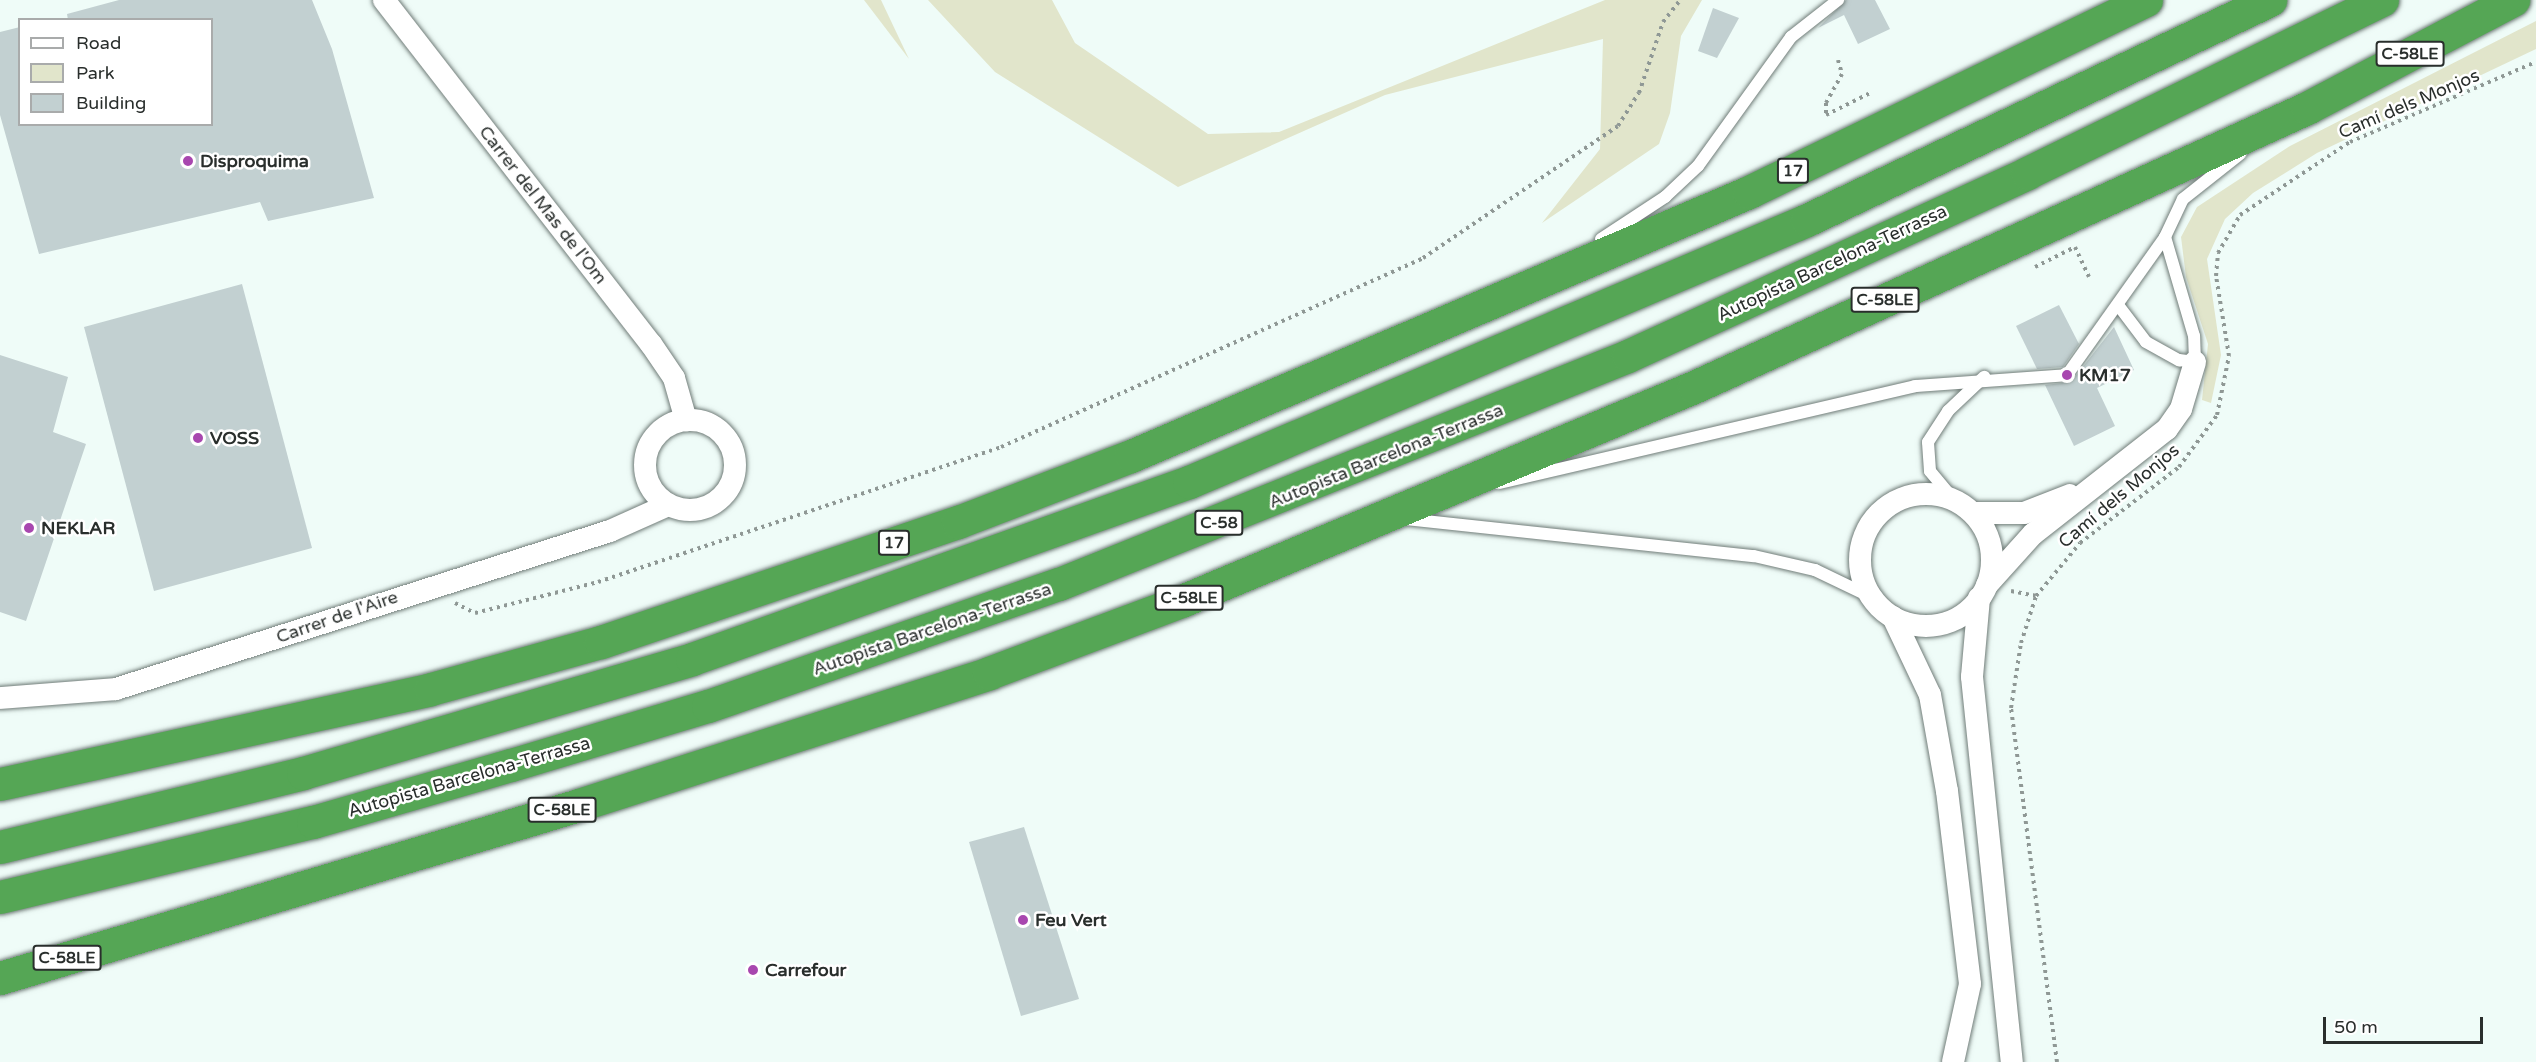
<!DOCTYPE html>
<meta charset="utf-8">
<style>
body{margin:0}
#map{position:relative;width:2536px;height:1062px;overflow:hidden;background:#effcf8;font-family:"Varela Round",sans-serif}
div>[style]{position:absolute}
.green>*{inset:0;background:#e1e5cb}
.building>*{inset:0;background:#c2d0d1}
.path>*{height:4px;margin-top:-2px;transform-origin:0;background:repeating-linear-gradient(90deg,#8f9895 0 3px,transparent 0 7.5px)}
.roads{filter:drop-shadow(0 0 2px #707c78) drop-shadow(0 0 2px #707c78)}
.service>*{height:12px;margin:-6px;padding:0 6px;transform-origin:6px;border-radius:6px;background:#fff}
.minor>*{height:22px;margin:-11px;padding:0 11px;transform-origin:11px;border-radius:11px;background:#fff}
.minor>.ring{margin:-11px;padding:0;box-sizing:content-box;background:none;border:22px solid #fff;border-radius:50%}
.motorway>*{height:33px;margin:-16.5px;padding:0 16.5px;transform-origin:16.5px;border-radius:16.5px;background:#55a655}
.dots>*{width:16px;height:16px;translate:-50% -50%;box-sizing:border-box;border:3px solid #fff;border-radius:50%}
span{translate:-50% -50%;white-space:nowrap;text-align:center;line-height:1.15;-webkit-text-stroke:5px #fff;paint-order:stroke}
.shield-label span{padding:2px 4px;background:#fff;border:2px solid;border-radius:4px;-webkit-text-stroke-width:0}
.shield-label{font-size:16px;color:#292e2c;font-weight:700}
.street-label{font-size:18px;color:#292e2c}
.poi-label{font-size:18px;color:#292e2c;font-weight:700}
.left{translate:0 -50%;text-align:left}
.legend{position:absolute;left:18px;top:18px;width:195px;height:108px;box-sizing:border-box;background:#fff;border:2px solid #a9abab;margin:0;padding:8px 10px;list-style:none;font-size:18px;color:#292e2c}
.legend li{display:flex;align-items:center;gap:12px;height:30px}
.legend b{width:30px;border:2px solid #a9abab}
.scale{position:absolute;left:2323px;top:1017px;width:160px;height:27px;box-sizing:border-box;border:3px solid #292e2c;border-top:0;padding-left:8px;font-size:18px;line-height:21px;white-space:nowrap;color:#292e2c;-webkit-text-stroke:4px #fff;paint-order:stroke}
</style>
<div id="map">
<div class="green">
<i style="clip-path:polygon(864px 0,881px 0,909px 59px)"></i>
<i style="clip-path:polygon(928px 0,1052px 0,1075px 43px,1208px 134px,1279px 132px,1605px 0,1702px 0,1681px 36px,1670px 113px,1659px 144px,1542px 223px,1600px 149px,1603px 39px,1385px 95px,1178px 187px,995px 72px)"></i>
<i style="clip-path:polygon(2536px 21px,2536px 49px,2317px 153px,2253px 193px,2225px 219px,2207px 259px,2221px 355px,2211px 403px,2202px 400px,2208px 344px,2186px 277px,2181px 237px,2197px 207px,2290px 146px)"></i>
</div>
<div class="building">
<i style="clip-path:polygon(119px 0,312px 0,332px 49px,374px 198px,268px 221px,260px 202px,39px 254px,0 115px,0 32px,20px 27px,20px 124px,212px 124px,212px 20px,68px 20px,67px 14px)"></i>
<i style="clip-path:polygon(1846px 0,1875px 0,1890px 29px,1858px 44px,1844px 15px,1818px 28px)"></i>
<i style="clip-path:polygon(1713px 8px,1739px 18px,1717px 58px,1698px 51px)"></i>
<i style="clip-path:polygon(242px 284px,312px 548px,154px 591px,84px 327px)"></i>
<i style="clip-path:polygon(2059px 305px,2079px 344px,2063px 367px,2037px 369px,2016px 326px)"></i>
<i style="clip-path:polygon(2114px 327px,2134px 370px,2097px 388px,2115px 426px,2074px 446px,2045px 385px,2071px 382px)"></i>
<i style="clip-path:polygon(0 355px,68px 377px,53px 432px,86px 444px,26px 621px,0 612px)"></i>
<i style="clip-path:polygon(1024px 827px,1079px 999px,1021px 1016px,969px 842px)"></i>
</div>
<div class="path">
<i style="left:1838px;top:60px;width:15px;rotate:74deg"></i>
<i style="left:1842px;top:74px;width:33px;rotate:119deg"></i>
<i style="left:1826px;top:103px;width:12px;rotate:90deg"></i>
<i style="left:1826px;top:115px;width:51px;rotate:-26.6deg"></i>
<i style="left:2035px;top:267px;width:45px;rotate:-26.6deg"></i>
<i style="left:2075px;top:247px;width:33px;rotate:65deg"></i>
<i style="left:2011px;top:591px;width:25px;rotate:11deg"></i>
<i style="left:455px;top:603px;width:22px;rotate:27deg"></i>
<i style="left:475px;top:613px;width:127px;rotate:-14.1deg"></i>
<i style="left:598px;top:582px;width:425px;rotate:-18.5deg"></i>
<i style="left:1001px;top:447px;width:462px;rotate:-24.1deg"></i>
<i style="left:1423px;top:258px;width:235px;rotate:-34.1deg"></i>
<i style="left:1618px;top:126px;width:39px;rotate:-58deg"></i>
<i style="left:1639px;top:93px;width:75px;rotate:-71.3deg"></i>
<i style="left:1663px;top:22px;width:28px;rotate:-52deg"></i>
<i style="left:2057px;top:1062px;width:357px;rotate:-97.4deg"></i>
<i style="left:2011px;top:708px;width:66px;rotate:-81.3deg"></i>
<i style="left:2021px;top:643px;width:49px;rotate:-72.3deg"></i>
<i style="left:2036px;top:596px;width:69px;rotate:-50.3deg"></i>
<i style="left:2080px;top:543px;width:125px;rotate:-37.5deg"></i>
<i style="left:2179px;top:467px;width:64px;rotate:-53.8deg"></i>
<i style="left:2217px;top:415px;width:60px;rotate:-78.5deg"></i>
<i style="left:2229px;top:356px;width:81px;rotate:-99.2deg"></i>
<i style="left:2216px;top:276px;width:23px;rotate:-85deg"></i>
<i style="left:2218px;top:253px;width:44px;rotate:-59.9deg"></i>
<i style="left:2240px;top:215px;width:132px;rotate:-33.6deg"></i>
<i style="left:2350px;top:142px;width:202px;rotate:-23.3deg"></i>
</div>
<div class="roads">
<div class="service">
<i style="left:1601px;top:239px;width:77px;rotate:-33.3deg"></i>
<i style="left:1665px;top:197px;width:45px;rotate:-43.2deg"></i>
<i style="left:1698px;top:166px;width:159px;rotate:-54.2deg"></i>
<i style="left:1791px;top:37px;width:60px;rotate:-38.2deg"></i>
<i style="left:2118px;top:305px;width:46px;rotate:52.9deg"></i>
<i style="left:2146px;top:342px;width:38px;rotate:29deg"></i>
<i style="left:2179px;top:360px;width:16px;rotate:7deg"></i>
<i style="left:2195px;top:362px;width:26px;rotate:-92deg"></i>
<i style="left:2194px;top:336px;width:103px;rotate:-106.3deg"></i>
<i style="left:2165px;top:237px;width:42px;rotate:-64.7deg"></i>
<i style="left:2183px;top:199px;width:73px;rotate:-38.3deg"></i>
<i style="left:1499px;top:483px;width:427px;rotate:-13.1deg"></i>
<i style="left:1915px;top:386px;width:152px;rotate:-4.1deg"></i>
<i style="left:2067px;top:375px;width:169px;rotate:-54.6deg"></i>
<i style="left:1955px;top:501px;width:39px;rotate:-130deg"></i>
<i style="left:1930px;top:471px;width:29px;rotate:-94deg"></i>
<i style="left:1928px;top:442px;width:37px;rotate:-57deg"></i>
<i style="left:1948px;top:411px;width:50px;rotate:-43.4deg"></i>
<i style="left:1406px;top:519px;width:350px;rotate:6.1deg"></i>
<i style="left:1754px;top:556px;width:63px;rotate:12.9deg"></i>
<i style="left:1815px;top:570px;width:62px;rotate:25.7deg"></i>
</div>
<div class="minor">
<i style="left:384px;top:0;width:435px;rotate:52.2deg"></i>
<i style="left:651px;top:344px;width:41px;rotate:55.9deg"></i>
<i style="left:674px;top:378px;width:44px;rotate:74.1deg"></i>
<i class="ring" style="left:645px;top:420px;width:68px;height:68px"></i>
<i class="ring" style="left:1860px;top:494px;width:110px;height:110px"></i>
<i style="left:1973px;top:513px;width:51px"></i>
<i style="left:2024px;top:513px;width:49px;rotate:-21.4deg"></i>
<i style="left:1987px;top:585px;width:69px;rotate:-48deg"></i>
<i style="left:2033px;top:534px;width:170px;rotate:-38.1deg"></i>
<i style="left:2167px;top:429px;width:24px;rotate:-55deg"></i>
<i style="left:2181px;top:409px;width:49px;rotate:-73.4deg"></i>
<i style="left:1979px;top:598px;width:79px;rotate:95.1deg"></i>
<i style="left:1972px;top:677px;width:387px;rotate:84.1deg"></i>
<i style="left:1893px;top:617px;width:86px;rotate:64.6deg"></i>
<i style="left:1930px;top:695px;width:97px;rotate:80deg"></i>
<i style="left:1947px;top:791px;width:194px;rotate:83.2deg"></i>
<i style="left:1970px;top:984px;width:80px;rotate:102.3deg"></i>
<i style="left:0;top:698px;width:116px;rotate:-4.4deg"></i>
<i style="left:116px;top:689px;width:519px;rotate:-17.74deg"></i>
<i style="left:610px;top:531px;width:64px;rotate:-24.1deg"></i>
</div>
<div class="motorway">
<i style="left:0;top:784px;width:441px;rotate:-12.4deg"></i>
<i style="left:431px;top:689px;width:176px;rotate:-15.5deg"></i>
<i style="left:601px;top:642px;width:377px;rotate:-18.6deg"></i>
<i style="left:958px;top:522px;width:185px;rotate:-20.9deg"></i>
<i style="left:1131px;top:456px;width:672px;rotate:-23.13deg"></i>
<i style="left:1749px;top:192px;width:441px;rotate:-25.8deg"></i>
<i style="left:0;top:847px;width:312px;rotate:-13.7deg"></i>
<i style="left:303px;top:773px;width:405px;rotate:-16.3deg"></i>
<i style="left:692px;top:659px;width:528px;rotate:-19.6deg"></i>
<i style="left:1189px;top:482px;width:671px;rotate:-22.97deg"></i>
<i style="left:1807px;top:220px;width:513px;rotate:-25.42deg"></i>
<i style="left:0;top:897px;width:322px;rotate:-13.5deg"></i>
<i style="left:313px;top:822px;width:206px;rotate:-16.1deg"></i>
<i style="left:511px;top:765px;width:206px;rotate:-16.7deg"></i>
<i style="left:708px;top:706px;width:372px;rotate:-19.2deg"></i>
<i style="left:1059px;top:584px;width:613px;rotate:-21.84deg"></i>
<i style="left:1628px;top:356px;width:439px;rotate:-24.6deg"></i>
<i style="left:2027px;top:173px;width:395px;rotate:-26deg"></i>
<i style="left:0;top:978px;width:604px;rotate:-16.64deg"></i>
<i style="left:579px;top:805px;width:431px;rotate:-17.8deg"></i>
<i style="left:989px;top:673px;width:208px;rotate:-20.5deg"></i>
<i style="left:1184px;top:600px;width:553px;rotate:-22.67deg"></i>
<i style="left:1694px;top:387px;width:674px;rotate:-24.47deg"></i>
<i style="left:2307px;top:108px;width:233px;rotate:-27.7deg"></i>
</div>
</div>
<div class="dots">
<i style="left:188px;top:161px;background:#a847af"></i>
<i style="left:2067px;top:375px;background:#a847af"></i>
<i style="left:198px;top:438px;background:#a847af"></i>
<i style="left:29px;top:528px;background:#a847af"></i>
<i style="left:1023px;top:920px;background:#a847af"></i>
<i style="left:753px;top:970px;background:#a847af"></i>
</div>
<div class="shield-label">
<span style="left:2410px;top:54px">C-58LE</span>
<span style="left:1793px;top:171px">17</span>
<span style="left:1885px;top:300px">C-58LE</span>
<span style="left:1219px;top:523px">C-58</span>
<span style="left:894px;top:543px">17</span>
<span style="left:1189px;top:598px">C-58LE</span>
<span style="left:562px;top:810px">C-58LE</span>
<span style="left:67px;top:958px">C-58LE</span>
</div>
<div class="street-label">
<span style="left:2409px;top:104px;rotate:-23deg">Camí dels Monjos</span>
<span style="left:543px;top:205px;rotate:52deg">Carrer del Mas de l'Om</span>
<span style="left:1832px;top:263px;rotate:-25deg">Autopista Barcelona-Terrassa</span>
<span style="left:1386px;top:456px;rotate:-22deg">Autopista Barcelona-Terrassa</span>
<span style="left:2119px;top:496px;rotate:-40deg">Camí dels Monjos</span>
<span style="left:337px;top:617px;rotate:-19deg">Carrer de l'Aire</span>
<span style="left:932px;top:629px;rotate:-19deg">Autopista Barcelona-Terrassa</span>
<span style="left:469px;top:777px;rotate:-16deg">Autopista Barcelona-Terrassa</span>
</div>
<div class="poi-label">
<span class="left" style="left:200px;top:161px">Disproquima</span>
<span class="left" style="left:2079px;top:375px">KM17</span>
<span class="left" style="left:210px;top:438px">VOSS</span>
<span class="left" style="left:41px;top:528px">NEKLAR</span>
<span class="left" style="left:1035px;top:920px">Feu Vert</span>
<span class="left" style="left:765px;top:970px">Carrefour</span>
</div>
<ul class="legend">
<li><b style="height:8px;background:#fff"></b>Road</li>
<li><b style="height:16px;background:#e1e5cb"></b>Park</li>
<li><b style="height:16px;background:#c2d0d1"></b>Building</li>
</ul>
<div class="scale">50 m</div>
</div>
